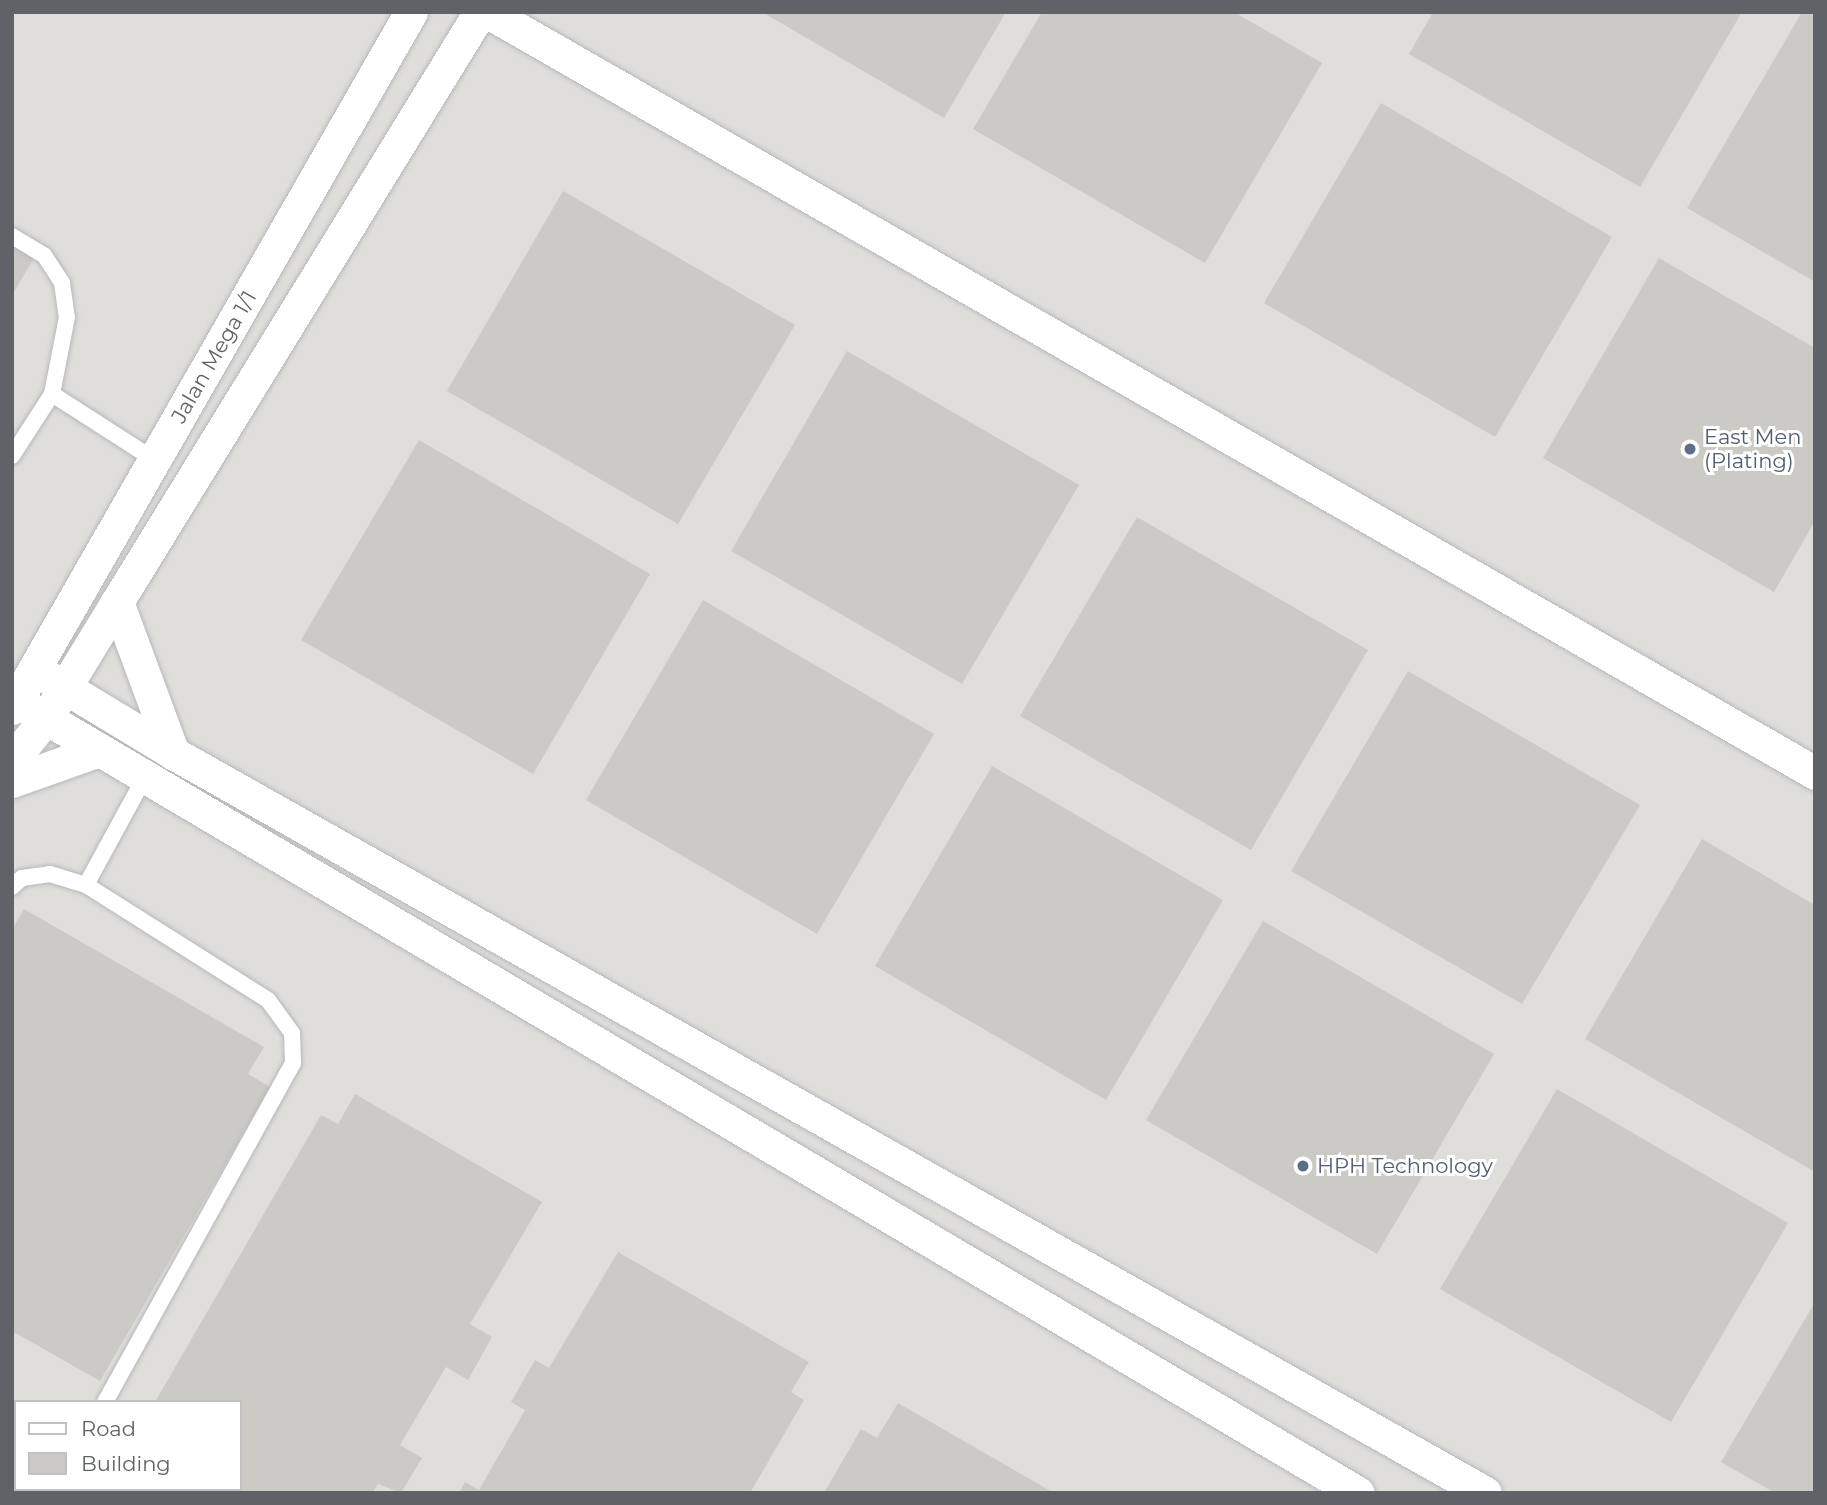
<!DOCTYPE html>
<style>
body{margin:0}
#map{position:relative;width:1827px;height:1505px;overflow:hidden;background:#f1efe8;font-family:Montserrat,sans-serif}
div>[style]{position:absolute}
.industrial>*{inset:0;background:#e0deda}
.building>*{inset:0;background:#cccac5}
.roads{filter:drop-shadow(0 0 2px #b5b8bc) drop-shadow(0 0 2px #b5b8bc)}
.lane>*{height:16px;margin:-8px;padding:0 8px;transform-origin:8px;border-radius:8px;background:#fff}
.street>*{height:33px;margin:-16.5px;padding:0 16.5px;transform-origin:16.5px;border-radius:16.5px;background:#fff}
.dots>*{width:19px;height:19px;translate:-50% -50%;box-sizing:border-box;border:4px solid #fff;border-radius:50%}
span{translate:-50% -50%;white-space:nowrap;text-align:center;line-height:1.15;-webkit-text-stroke:6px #fff;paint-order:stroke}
.street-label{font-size:21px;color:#5f6368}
.service-label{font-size:21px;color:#4e5e75}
.left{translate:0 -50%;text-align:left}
.frame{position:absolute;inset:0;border:14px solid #5f6368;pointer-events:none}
.legend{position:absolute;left:14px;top:1400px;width:228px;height:91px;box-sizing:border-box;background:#fff;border:2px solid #bfc1c3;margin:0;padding:9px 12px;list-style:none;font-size:21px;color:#5f6368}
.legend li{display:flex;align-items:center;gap:14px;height:35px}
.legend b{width:35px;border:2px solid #bfc1c3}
</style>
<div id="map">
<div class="industrial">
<i style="clip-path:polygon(evenodd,12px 12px,1815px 12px,1815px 1493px,12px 1493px,12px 12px,16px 1402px,240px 1402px,240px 1489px,16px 1489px,16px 1402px)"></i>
</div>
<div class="building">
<i style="clip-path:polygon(762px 12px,1006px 12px,944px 118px)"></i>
<i style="clip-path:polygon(1042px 12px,1234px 12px,1322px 63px,1205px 263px,973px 129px)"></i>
<i style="clip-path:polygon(1433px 12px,1742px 12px,1640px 187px,1409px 54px)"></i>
<i style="clip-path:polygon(1802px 12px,1815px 15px,1815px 282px,1687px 208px)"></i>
<i style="clip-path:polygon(1381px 103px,1612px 237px,1495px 437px,1264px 303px)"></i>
<i style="clip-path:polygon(563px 191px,795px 325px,678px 524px,447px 391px)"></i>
<i style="clip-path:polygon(12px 239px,37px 253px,12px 295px)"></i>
<i style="clip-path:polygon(1659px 258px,1815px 348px,1815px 521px,1774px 592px,1543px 458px)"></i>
<i style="clip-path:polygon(847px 351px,1079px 485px,962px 684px,731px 551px)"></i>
<i style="clip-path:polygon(419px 440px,650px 574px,533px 774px,301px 640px)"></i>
<i style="clip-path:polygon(1137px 517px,1368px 650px,1251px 850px,1020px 716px)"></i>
<i style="clip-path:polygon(703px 600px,934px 734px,817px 934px,586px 800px)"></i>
<i style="clip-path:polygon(1408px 671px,1640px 805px,1522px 1004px,1291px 871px)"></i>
<i style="clip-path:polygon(992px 766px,1223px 900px,1106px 1100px,875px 966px)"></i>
<i style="clip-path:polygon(1702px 839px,1815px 905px,1815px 1172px,1585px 1039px)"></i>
<i style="clip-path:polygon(24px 909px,264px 1047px,248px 1074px,270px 1087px,100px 1381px,12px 1331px,12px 929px)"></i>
<i style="clip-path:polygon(1263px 921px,1494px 1054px,1377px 1254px,1146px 1120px)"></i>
<i style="clip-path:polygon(1557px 1089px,1788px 1223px,1671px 1422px,1440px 1289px)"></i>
<i style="clip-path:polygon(355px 1094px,542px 1202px,470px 1324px,492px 1337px,468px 1380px,446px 1367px,400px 1445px,422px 1458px,401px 1493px,378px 1484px,373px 1493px,220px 1493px,240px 1489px,240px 1402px,155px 1402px,321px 1115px,338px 1124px)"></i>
<i style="clip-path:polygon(618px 1252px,809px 1362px,791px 1392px,804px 1400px,750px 1493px,459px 1493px,465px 1482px,479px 1490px,525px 1410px,511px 1402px,535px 1360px,549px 1368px)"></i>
<i style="clip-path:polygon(1815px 1302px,1815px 1493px,1775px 1493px,1721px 1462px)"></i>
<i style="clip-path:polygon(898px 1403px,1054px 1493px,824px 1493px,861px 1429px,877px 1438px)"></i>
</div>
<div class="roads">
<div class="lane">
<i style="left:12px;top:236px;width:37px;rotate:31deg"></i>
<i style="left:44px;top:255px;width:33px;rotate:57deg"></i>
<i style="left:62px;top:283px;width:34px;rotate:82deg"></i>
<i style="left:67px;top:317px;width:78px;rotate:101deg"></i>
<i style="left:52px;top:394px;width:122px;rotate:32.7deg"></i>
<i style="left:12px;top:456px;width:74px;rotate:-57.2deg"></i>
<i style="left:86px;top:885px;width:123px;rotate:-61.4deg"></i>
<i style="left:12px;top:887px;width:13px;rotate:-42deg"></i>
<i style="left:22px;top:878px;width:28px;rotate:-8deg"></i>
<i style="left:50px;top:874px;width:38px;rotate:17deg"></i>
<i style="left:86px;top:885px;width:215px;rotate:32.3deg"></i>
<i style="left:268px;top:1000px;width:41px;rotate:54deg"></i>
<i style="left:292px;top:1033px;width:30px;rotate:88deg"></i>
<i style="left:293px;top:1063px;width:388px;rotate:119deg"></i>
<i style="left:12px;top:1421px;width:4px;rotate:27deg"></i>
</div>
<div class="street">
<i style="left:480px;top:12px;width:693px;rotate:121.6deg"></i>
<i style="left:117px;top:602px;width:161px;rotate:69.7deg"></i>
<i style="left:173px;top:753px;width:1506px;rotate:29.42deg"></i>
<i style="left:488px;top:12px;width:1530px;rotate:29.83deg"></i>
<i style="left:46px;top:676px;width:149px;rotate:31.2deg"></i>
<i style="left:17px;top:701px;width:1557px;rotate:30.57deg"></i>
<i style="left:12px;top:708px;width:802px;rotate:-60.18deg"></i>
<i style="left:12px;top:760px;width:54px;rotate:-51deg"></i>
<i style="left:46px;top:718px;width:136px;rotate:-58.5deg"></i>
<i style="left:12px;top:781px;width:92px;rotate:-19.6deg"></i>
</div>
</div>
<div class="dots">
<i style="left:1690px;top:449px;background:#5c6f8a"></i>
<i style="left:1303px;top:1166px;background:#5c6f8a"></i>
</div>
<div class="street-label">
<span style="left:214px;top:357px;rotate:-60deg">Jalan Mega 1/1</span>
</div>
<div class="service-label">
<span class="left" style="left:1704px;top:449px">East Men<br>(Plating)</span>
<span class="left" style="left:1317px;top:1166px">HPH Technology</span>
</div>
<div class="frame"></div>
<ul class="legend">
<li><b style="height:9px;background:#fff"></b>Road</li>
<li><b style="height:19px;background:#cccac5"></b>Building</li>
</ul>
</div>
